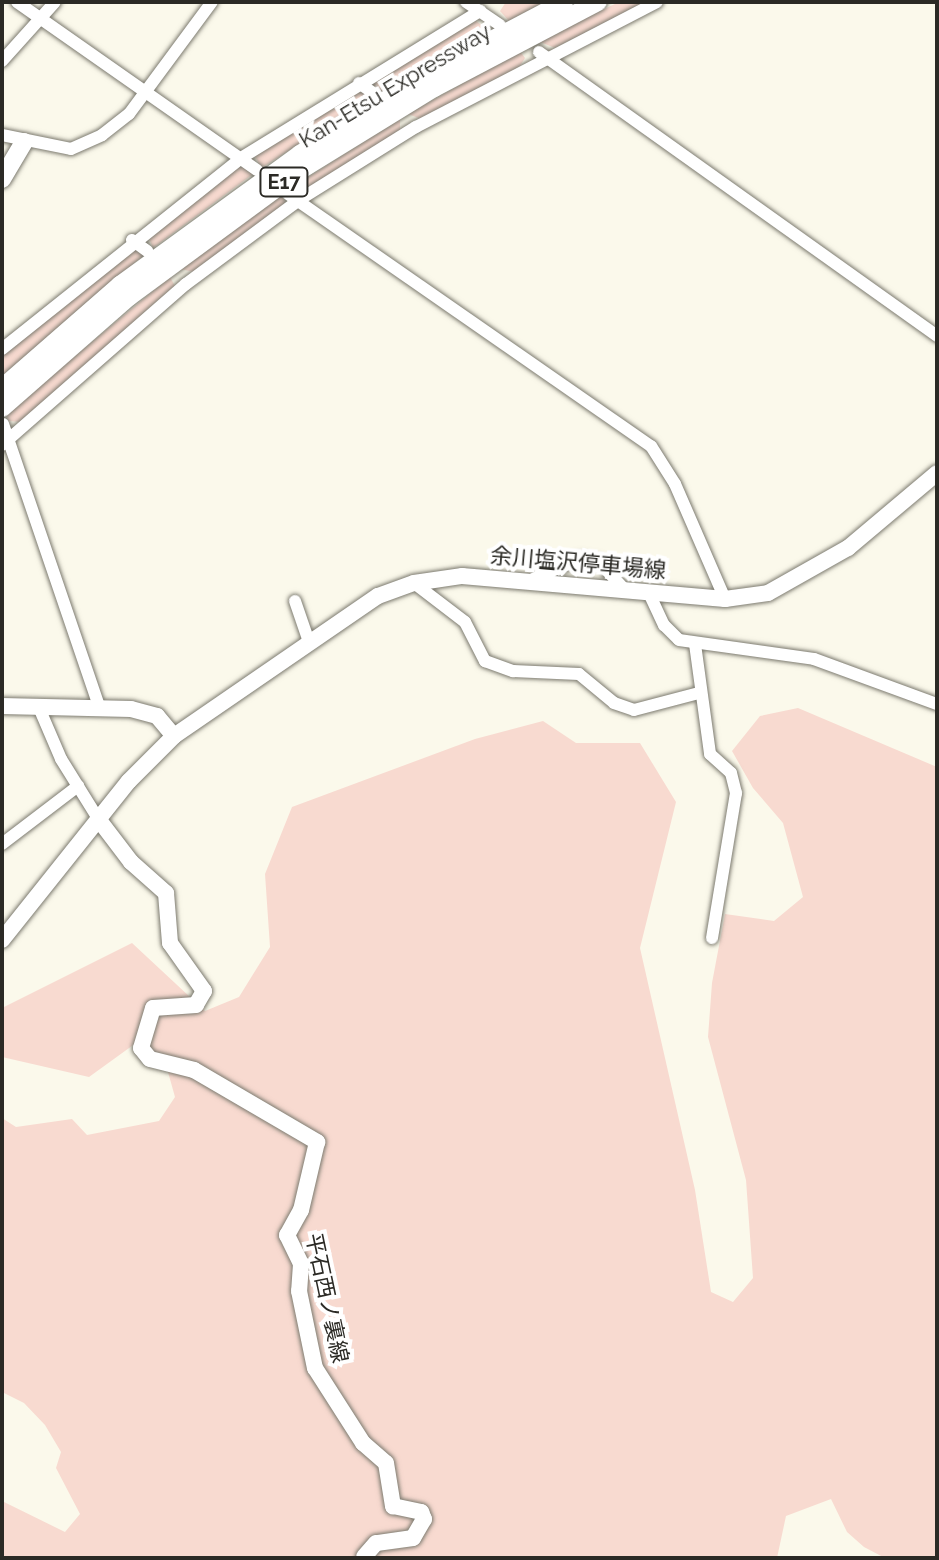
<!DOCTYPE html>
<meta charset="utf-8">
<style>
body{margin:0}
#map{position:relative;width:939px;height:1560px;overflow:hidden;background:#fbf9eb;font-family:Raleway,"Noto Sans JP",sans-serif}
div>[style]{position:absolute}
.green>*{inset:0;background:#f8dad0}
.roads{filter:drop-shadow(0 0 2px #7c7a6f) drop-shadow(0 0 2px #7c7a6f)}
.minor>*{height:12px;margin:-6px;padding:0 6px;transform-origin:6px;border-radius:6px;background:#fff}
.major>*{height:16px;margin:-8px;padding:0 8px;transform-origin:8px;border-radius:8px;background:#fff}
.highway>*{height:18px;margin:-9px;padding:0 9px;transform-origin:9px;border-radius:9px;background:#fff}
span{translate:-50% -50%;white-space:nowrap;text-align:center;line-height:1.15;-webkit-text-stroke:8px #fff;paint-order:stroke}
.shield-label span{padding:2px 6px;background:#fff;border:2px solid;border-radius:6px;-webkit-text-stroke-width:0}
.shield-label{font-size:20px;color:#2b2a25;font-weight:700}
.street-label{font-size:22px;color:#2b2a25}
.frame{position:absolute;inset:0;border:4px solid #2b2a25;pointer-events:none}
</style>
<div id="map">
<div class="green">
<i style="clip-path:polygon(506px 2px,545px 2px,509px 21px,500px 11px)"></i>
<i style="clip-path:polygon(619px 2px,646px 2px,555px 48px,538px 41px)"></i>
<i style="clip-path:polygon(476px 21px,490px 31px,380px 93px,371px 87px,371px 82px)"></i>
<i style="clip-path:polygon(520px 51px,525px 58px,518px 69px,421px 119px,408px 114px)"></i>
<i style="clip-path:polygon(359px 88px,372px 97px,263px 167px,259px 164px,255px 156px)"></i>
<i style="clip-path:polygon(400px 119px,400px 132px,307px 190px,291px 188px)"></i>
<i style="clip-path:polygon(239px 165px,253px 174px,153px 248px,148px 236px)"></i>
<i style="clip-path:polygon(282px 195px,286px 204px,194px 272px,180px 269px)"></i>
<i style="clip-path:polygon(135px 249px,144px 255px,2px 376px,2px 354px)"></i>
<i style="clip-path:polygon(170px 277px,175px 286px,20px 422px,9px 421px,6px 416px,39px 386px)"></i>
<i style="clip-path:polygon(798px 708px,937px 767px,937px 1558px,885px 1558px,864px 1547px,847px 1532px,831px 1499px,786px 1516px,777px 1558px,2px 1558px,2px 1501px,65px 1532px,80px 1514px,56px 1468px,61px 1452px,45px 1425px,24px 1403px,2px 1392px,2px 1118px,16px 1127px,72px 1119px,87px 1135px,159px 1121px,175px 1097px,168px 1072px,136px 1043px,89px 1077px,2px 1057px,2px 1008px,132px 943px,205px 1011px,239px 997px,270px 947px,265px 874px,292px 807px,475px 739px,543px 721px,576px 743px,640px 743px,676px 802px,640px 948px,695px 1190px,711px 1292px,733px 1302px,753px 1278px,746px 1180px,708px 1037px,712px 983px,725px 914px,774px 921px,803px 897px,783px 823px,753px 788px,732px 751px,760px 716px)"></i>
</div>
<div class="roads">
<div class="minor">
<i style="left:17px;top:2px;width:293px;rotate:35deg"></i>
<i style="left:466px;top:2px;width:41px;rotate:34.1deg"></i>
<i style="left:539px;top:52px;width:489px;rotate:35.5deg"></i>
<i style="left:2px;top:61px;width:79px;rotate:-48.1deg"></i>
<i style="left:359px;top:83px;width:19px;rotate:35deg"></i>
<i style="left:2px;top:135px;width:70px;rotate:11.5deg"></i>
<i style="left:71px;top:149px;width:34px;rotate:-24deg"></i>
<i style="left:102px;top:135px;width:34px;rotate:-38deg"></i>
<i style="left:129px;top:114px;width:139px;rotate:-53.5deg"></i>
<i style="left:288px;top:194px;width:442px;rotate:34.8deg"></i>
<i style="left:651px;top:446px;width:45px;rotate:57.7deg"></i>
<i style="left:675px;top:484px;width:125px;rotate:66.5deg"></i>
<i style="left:132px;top:240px;width:19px;rotate:36deg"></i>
<i style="left:2px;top:349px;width:306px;rotate:-38.6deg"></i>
<i style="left:241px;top:158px;width:281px;rotate:-31.6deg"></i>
<i style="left:3px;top:424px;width:301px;rotate:71.2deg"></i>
<i style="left:2px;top:445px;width:244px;rotate:-41.2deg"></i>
<i style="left:186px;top:284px;width:141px;rotate:-36.6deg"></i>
<i style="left:299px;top:200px;width:138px;rotate:-32deg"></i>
<i style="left:416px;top:127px;width:271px;rotate:-27.4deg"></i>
<i style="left:533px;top:579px;width:51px;rotate:-23.1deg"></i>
<i style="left:580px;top:559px;width:19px;rotate:9deg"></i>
<i style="left:599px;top:562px;width:37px;rotate:47deg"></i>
<i style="left:414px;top:583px;width:64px;rotate:37.4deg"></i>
<i style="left:465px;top:622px;width:44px;rotate:62.9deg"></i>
<i style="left:485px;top:661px;width:30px;rotate:20deg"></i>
<i style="left:513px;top:671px;width:66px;rotate:2.6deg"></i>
<i style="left:579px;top:674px;width:45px;rotate:39.6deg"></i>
<i style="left:614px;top:703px;width:21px;rotate:19deg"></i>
<i style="left:634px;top:710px;width:67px;rotate:-14.7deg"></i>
<i style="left:648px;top:591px;width:38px;rotate:65deg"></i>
<i style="left:664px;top:625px;width:21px;rotate:45deg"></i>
<i style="left:679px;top:640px;width:136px;rotate:8deg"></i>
<i style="left:814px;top:659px;width:131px;rotate:20.1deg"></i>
<i style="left:295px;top:601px;width:40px;rotate:71.1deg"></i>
<i style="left:695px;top:644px;width:111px;rotate:82.2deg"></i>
<i style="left:710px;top:754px;width:28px;rotate:42deg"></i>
<i style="left:731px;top:773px;width:21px;rotate:76deg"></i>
<i style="left:736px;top:793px;width:147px;rotate:99.4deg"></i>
<i style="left:40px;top:710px;width:53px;rotate:66.8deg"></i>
<i style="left:61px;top:759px;width:72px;rotate:58.1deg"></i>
<i style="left:2px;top:844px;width:96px;rotate:-37.3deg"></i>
</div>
<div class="major">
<i style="left:2px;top:706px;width:129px;rotate:1.3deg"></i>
<i style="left:131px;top:709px;width:27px;rotate:15deg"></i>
<i style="left:157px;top:716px;width:26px;rotate:50deg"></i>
<i style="left:99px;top:820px;width:53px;rotate:52.7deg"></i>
<i style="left:131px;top:862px;width:47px;rotate:41.5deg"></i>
<i style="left:166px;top:893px;width:50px;rotate:85.4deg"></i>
<i style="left:170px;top:943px;width:59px;rotate:54.7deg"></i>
<i style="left:204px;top:991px;width:16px;rotate:120deg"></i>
<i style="left:196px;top:1005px;width:43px;rotate:176deg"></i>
<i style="left:153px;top:1008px;width:42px;rotate:106.7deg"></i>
<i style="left:141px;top:1048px;width:14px;rotate:51deg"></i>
<i style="left:150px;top:1059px;width:45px;rotate:14deg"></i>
<i style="left:194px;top:1070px;width:143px;rotate:30.3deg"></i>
<i style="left:317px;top:1142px;width:70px;rotate:103.2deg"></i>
<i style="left:301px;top:1210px;width:29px;rotate:119deg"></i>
<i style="left:287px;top:1235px;width:32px;rotate:64deg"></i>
<i style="left:301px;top:1264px;width:27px;rotate:94deg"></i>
<i style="left:299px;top:1291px;width:79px;rotate:78.3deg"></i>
<i style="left:315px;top:1368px;width:89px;rotate:57.4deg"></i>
<i style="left:363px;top:1443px;width:30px;rotate:41deg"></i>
<i style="left:386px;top:1463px;width:44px;rotate:80.8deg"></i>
<i style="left:393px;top:1506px;width:29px;rotate:12deg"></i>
<i style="left:421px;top:1512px;width:8px;rotate:67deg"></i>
<i style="left:424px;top:1519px;width:22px;rotate:120deg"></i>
<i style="left:413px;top:1538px;width:37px;rotate:172deg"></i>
<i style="left:376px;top:1543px;width:18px;rotate:131deg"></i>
<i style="left:2px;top:940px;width:203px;rotate:-51.4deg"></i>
<i style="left:129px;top:781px;width:64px;rotate:-45deg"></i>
<i style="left:174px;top:736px;width:247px;rotate:-34.5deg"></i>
<i style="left:378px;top:596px;width:38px;rotate:-20deg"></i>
<i style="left:414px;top:583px;width:49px;rotate:-8.3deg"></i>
<i style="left:462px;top:576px;width:264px;rotate:5deg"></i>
<i style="left:725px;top:599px;width:43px;rotate:-7.9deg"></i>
<i style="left:768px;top:593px;width:92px;rotate:-29.4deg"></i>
<i style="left:848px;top:548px;width:116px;rotate:-40.1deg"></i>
</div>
<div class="highway">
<i style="left:2px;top:179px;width:43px;rotate:-59.3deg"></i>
<i style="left:2px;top:388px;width:157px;rotate:-41.1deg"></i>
<i style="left:120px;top:285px;width:223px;rotate:-36deg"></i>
<i style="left:300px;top:154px;width:150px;rotate:-32.2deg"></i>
<i style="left:427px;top:74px;width:155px;rotate:-27.7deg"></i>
<i style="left:2px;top:408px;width:169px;rotate:-41.2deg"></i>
<i style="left:129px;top:297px;width:221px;rotate:-36.4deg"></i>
<i style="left:307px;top:166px;width:149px;rotate:-31.6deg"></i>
<i style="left:434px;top:88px;width:185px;rotate:-27.7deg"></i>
</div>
</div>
<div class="shield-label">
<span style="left:284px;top:182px">E17</span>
</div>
<div class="street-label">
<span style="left:395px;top:86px;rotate:-31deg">Kan-Etsu Expressway</span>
<span style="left:578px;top:563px;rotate:5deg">余川塩沢停車場線</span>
<span style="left:327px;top:1298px;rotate:78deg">平石西ノ裏線</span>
</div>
<div class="frame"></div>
</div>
